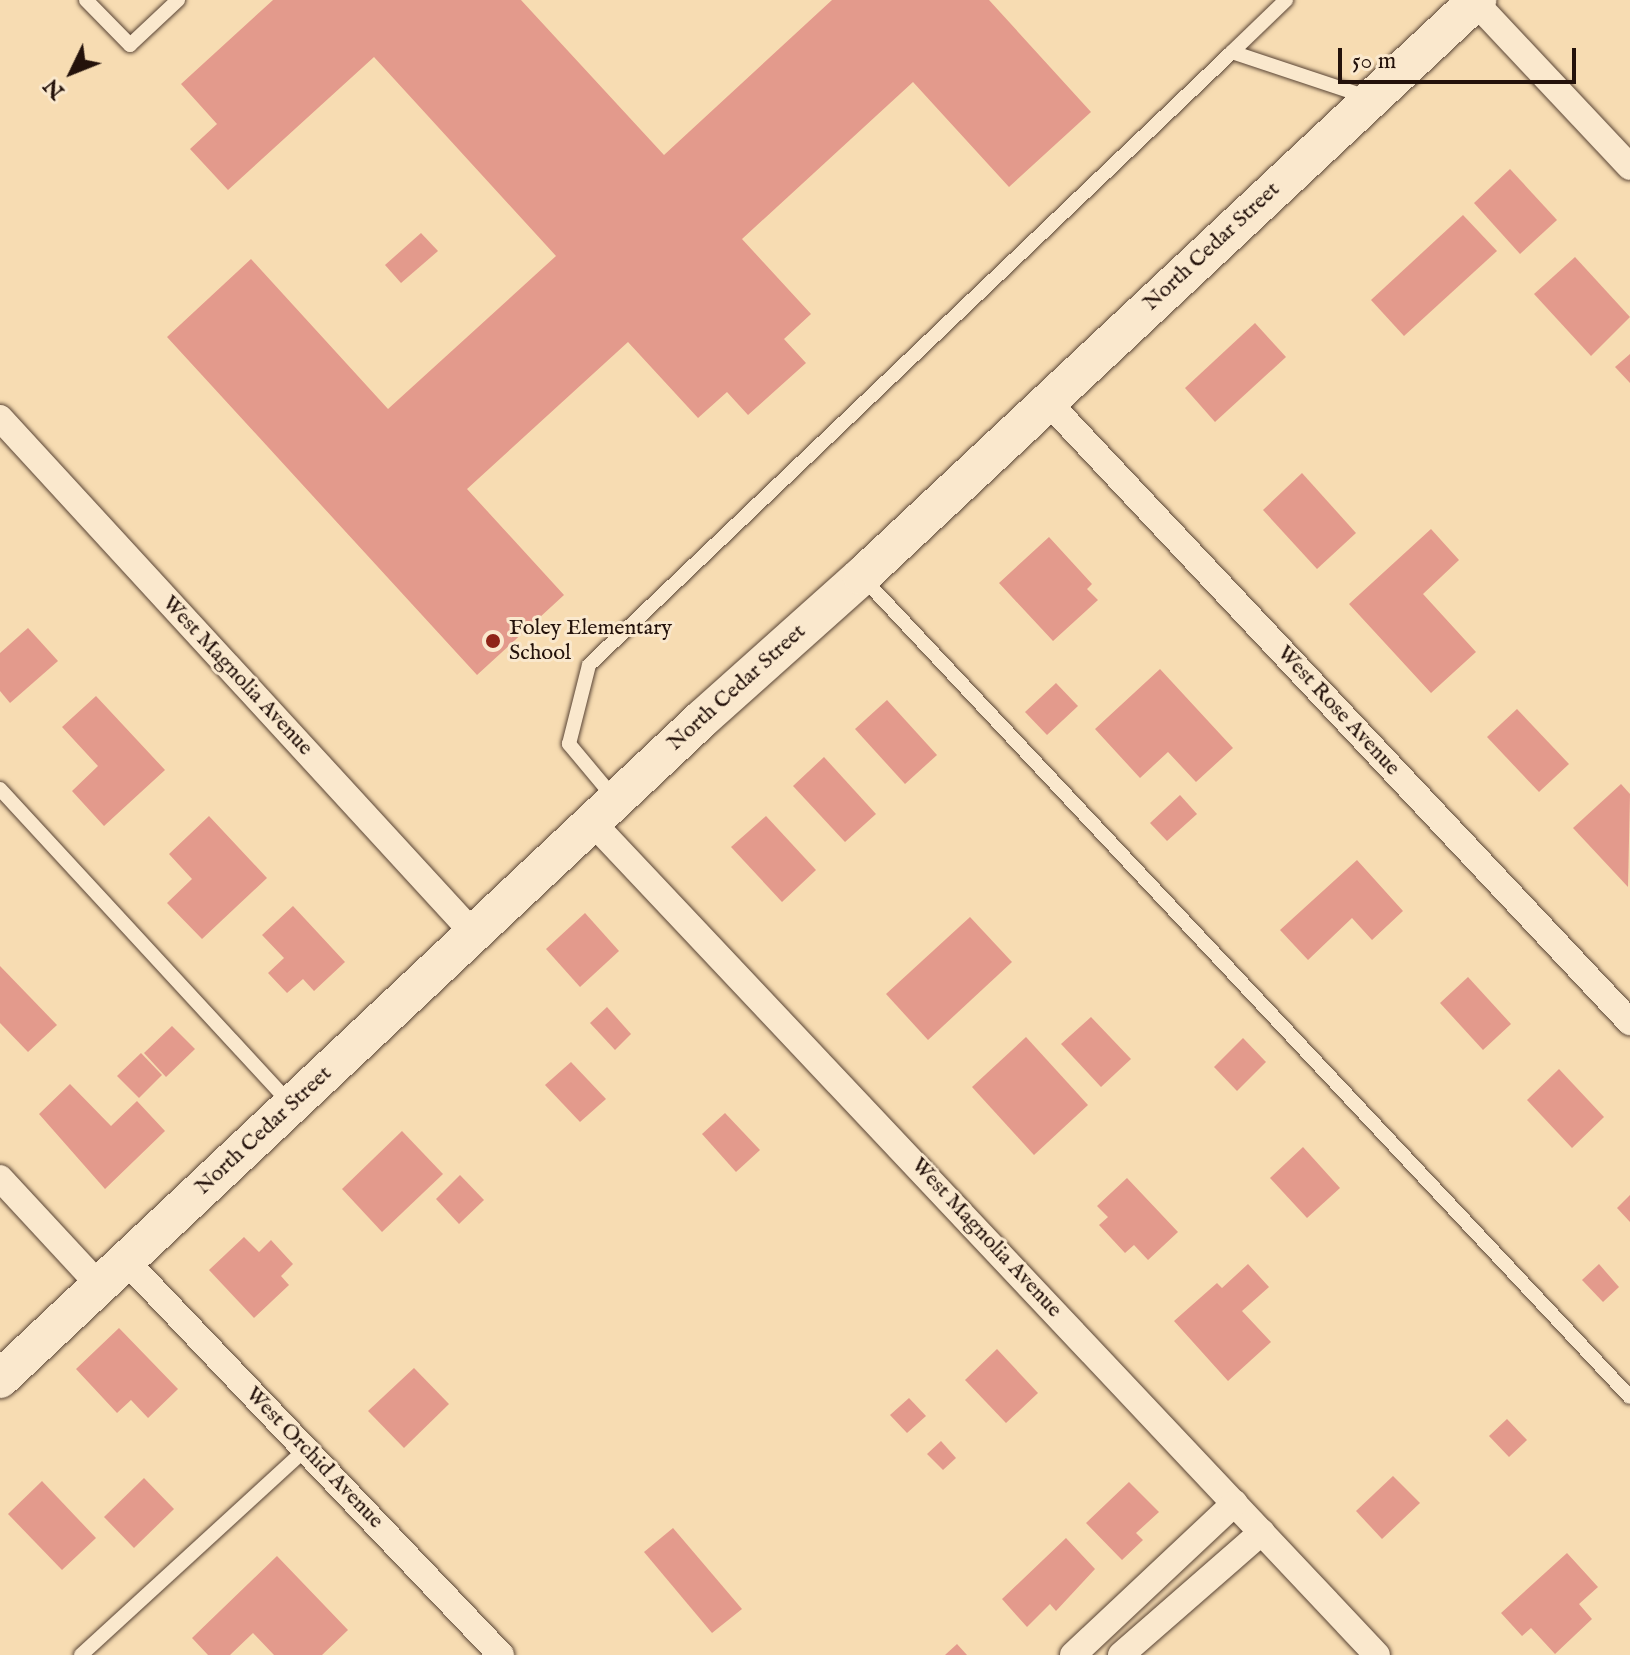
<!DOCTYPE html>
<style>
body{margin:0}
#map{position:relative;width:1630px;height:1655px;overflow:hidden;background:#f7dcb2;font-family:"IM FELL English",serif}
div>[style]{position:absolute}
.building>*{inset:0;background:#e39a8c}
.roads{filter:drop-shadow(0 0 2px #594435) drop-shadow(0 0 2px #594435)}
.lane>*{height:14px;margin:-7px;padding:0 7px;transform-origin:7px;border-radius:7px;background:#fae8cd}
.street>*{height:26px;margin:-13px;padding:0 13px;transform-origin:13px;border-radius:13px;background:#fae8cd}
.secondary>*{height:38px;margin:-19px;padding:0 19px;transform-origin:19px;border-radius:19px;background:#fae8cd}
.dots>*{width:22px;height:22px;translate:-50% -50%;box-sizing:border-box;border:4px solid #fae8cd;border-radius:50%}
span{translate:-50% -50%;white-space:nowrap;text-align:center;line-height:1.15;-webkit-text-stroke:6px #fae8cd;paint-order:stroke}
.street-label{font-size:22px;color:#24120b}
.poi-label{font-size:22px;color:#24120b}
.left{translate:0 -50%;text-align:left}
.north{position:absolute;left:32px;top:32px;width:80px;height:80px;-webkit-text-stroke:6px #fae8cd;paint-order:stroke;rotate:227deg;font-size:22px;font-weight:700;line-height:32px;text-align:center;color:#24120b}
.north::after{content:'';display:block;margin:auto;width:28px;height:36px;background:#24120b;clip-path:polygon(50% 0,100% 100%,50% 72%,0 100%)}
.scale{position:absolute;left:1338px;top:48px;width:238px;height:36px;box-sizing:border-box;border:4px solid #24120b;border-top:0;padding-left:10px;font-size:24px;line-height:28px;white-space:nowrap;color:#24120b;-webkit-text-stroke:6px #fae8cd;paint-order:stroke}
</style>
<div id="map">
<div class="building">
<i style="clip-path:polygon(273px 0,521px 0,664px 155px,832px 0,989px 0,1091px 112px,1009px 187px,913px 82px,742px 239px,811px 314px,784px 339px,806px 363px,748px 415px,727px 392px,698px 418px,628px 342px,467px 489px,564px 595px,477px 675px,167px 337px,251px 259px,388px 409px,556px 256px,374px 57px,228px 190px,190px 149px,217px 124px,181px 84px)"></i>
<i style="clip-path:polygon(1510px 169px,1557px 220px,1520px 254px,1474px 203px)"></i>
<i style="clip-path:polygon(1463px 215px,1497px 251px,1404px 336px,1371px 300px)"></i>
<i style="clip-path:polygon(421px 233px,438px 251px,401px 283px,385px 265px)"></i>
<i style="clip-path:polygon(1575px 257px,1630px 317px,1591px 356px,1534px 294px)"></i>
<i style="clip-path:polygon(1255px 323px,1286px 357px,1215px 422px,1185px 388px)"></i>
<i style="clip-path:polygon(1630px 354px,1630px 383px,1615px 367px)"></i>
<i style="clip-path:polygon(1302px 473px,1356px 533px,1317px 569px,1263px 510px)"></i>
<i style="clip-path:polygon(1431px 529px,1459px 560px,1423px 594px,1476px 652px,1431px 693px,1349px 604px)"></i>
<i style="clip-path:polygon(1049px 537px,1092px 584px,1087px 589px,1098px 600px,1053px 641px,999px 583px)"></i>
<i style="clip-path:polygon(28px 628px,58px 661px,10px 703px,0 691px,0 653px)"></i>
<i style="clip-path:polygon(1160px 669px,1233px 748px,1196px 782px,1168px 752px,1140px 778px,1095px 729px)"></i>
<i style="clip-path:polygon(1056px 683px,1078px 706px,1047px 735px,1025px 712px)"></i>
<i style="clip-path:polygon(96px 696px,165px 770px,104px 826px,72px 791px,98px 766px,62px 727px)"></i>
<i style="clip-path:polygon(887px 700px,937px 755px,905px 784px,855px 729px)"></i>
<i style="clip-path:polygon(1517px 709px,1569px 764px,1539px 792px,1487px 737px)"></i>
<i style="clip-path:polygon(824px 757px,876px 814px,845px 842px,793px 786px)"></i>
<i style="clip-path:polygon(1621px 784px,1630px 794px,1628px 887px,1573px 828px)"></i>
<i style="clip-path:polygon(1180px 795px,1197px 814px,1167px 841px,1150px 823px)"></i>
<i style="clip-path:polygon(209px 816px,267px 878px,202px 939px,167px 903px,192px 879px,169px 854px)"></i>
<i style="clip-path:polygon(766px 816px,816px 870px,782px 902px,731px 847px)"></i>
<i style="clip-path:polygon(1357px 860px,1403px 911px,1372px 940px,1352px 918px,1308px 960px,1280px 930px)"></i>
<i style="clip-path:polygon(293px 906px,345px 962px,314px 991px,303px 979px,287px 993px,268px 973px,284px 958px,262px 935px)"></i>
<i style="clip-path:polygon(585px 913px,619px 951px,580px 987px,546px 949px)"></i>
<i style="clip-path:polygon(970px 917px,1012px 962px,928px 1040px,886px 994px)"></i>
<i style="clip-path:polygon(0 966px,57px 1025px,28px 1052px,0 1023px)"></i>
<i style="clip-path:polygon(1468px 977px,1511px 1024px,1483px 1050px,1440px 1003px)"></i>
<i style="clip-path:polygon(607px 1007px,631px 1034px,615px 1050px,590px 1023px)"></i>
<i style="clip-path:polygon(1091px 1017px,1131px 1059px,1101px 1087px,1061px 1044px)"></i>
<i style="clip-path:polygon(172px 1026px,195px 1049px,166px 1077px,144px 1053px)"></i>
<i style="clip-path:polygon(1026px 1037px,1088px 1105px,1034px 1155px,972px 1087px)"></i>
<i style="clip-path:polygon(1243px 1038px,1266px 1062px,1237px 1091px,1214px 1067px)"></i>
<i style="clip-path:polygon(141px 1053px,162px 1075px,139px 1098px,117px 1076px)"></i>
<i style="clip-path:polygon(571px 1062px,606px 1099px,580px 1122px,545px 1085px)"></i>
<i style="clip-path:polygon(1559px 1069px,1604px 1117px,1572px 1148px,1527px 1100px)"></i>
<i style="clip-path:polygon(70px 1084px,111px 1126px,137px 1101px,165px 1131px,105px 1189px,39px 1114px)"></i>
<i style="clip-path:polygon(725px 1113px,760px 1150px,736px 1172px,702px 1134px)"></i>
<i style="clip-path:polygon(402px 1131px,443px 1174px,382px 1232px,342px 1189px)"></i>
<i style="clip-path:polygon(1303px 1147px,1340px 1188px,1307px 1218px,1270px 1178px)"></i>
<i style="clip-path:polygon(460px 1175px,484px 1200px,459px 1224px,436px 1199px)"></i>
<i style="clip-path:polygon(1127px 1178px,1178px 1232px,1148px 1260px,1134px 1245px,1125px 1253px,1099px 1225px,1108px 1217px,1097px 1206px)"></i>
<i style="clip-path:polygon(1630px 1195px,1630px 1222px,1617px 1208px)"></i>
<i style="clip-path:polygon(244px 1237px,259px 1252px,271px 1240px,293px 1264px,281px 1276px,289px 1285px,254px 1318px,209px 1270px)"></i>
<i style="clip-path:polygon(1248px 1264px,1269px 1287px,1242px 1311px,1271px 1342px,1228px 1381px,1174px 1321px,1217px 1283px,1222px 1288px)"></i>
<i style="clip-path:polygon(1599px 1264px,1619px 1287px,1603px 1302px,1582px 1280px)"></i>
<i style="clip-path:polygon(119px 1328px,178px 1389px,148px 1418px,131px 1400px,117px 1413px,76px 1369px)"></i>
<i style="clip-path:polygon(997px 1349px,1038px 1393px,1006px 1423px,965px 1380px)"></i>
<i style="clip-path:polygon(414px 1368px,449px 1404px,404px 1448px,368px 1411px)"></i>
<i style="clip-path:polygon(909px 1398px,926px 1416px,907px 1433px,890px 1415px)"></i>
<i style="clip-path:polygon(1507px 1419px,1527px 1440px,1509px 1457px,1489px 1436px)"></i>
<i style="clip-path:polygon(941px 1441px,956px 1458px,943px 1470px,927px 1454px)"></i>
<i style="clip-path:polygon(1393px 1476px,1420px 1503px,1382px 1539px,1356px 1511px)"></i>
<i style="clip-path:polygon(144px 1478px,174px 1509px,134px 1548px,104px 1517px)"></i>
<i style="clip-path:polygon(42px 1481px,96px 1538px,62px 1570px,8px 1514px)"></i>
<i style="clip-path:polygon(1129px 1482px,1159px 1512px,1136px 1533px,1143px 1540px,1122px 1560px,1086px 1523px)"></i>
<i style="clip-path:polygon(673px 1528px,742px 1609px,712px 1633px,644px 1552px)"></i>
<i style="clip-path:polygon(1066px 1538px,1095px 1569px,1056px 1611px,1050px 1604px,1027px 1627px,1002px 1599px)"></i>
<i style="clip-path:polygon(1567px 1553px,1598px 1587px,1579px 1604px,1592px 1619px,1555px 1654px,1531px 1628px,1522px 1636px,1501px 1613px)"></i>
<i style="clip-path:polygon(277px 1556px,348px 1630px,322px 1655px,274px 1655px,253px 1633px,230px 1655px,208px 1655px,192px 1638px)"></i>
<i style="clip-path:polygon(957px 1644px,967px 1655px,945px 1655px)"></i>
</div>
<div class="roads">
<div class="lane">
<i style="left:86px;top:0;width:63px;rotate:45.6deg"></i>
<i style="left:130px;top:45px;width:66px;rotate:-43.2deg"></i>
<i style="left:1232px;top:52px;width:75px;rotate:-43.9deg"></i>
<i style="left:862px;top:577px;width:1123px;rotate:46.88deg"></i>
<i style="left:0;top:789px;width:430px;rotate:47.3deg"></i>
<i style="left:615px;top:799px;width:72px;rotate:-129.9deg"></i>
<i style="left:569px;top:744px;width:81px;rotate:-75.8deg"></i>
<i style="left:589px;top:665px;width:888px;rotate:-43.63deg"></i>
<i style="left:1232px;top:52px;width:142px;rotate:18.4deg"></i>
<i style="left:81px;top:1655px;width:305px;rotate:-42.5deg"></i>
</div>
<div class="street">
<i style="left:1475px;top:2px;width:226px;rotate:46.8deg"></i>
<i style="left:1047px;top:401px;width:852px;rotate:46.81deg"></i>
<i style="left:0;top:418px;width:701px;rotate:47.43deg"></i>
<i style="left:593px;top:823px;width:1143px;rotate:46.7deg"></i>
<i style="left:0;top:1178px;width:147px;rotate:47.2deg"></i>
<i style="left:126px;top:1261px;width:544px;rotate:46.42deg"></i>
<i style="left:1073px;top:1655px;width:222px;rotate:-43.2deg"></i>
<i style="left:1121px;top:1655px;width:187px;rotate:-41.1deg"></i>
</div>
<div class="secondary">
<i style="left:0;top:1379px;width:965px;rotate:-43.24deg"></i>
<i style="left:703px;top:718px;width:213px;rotate:-41.8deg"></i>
<i style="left:862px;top:576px;width:843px;rotate:-43.12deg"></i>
</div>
</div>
<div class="dots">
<i style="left:493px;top:641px;background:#8f2418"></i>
</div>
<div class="street-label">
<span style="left:1212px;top:247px;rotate:-43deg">North Cedar Street</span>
<span style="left:237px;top:676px;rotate:47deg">West Magnolia Avenue</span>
<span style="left:737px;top:688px;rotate:-42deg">North Cedar Street</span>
<span style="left:1338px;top:711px;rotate:47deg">West Rose Avenue</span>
<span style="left:264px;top:1131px;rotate:-43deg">North Cedar Street</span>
<span style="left:986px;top:1238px;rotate:47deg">West Magnolia Avenue</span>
<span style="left:314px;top:1458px;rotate:46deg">West Orchid Avenue</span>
</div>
<div class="poi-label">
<span class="left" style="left:509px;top:641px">Foley Elementary<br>School</span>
</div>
<div class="north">N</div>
<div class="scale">50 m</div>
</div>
